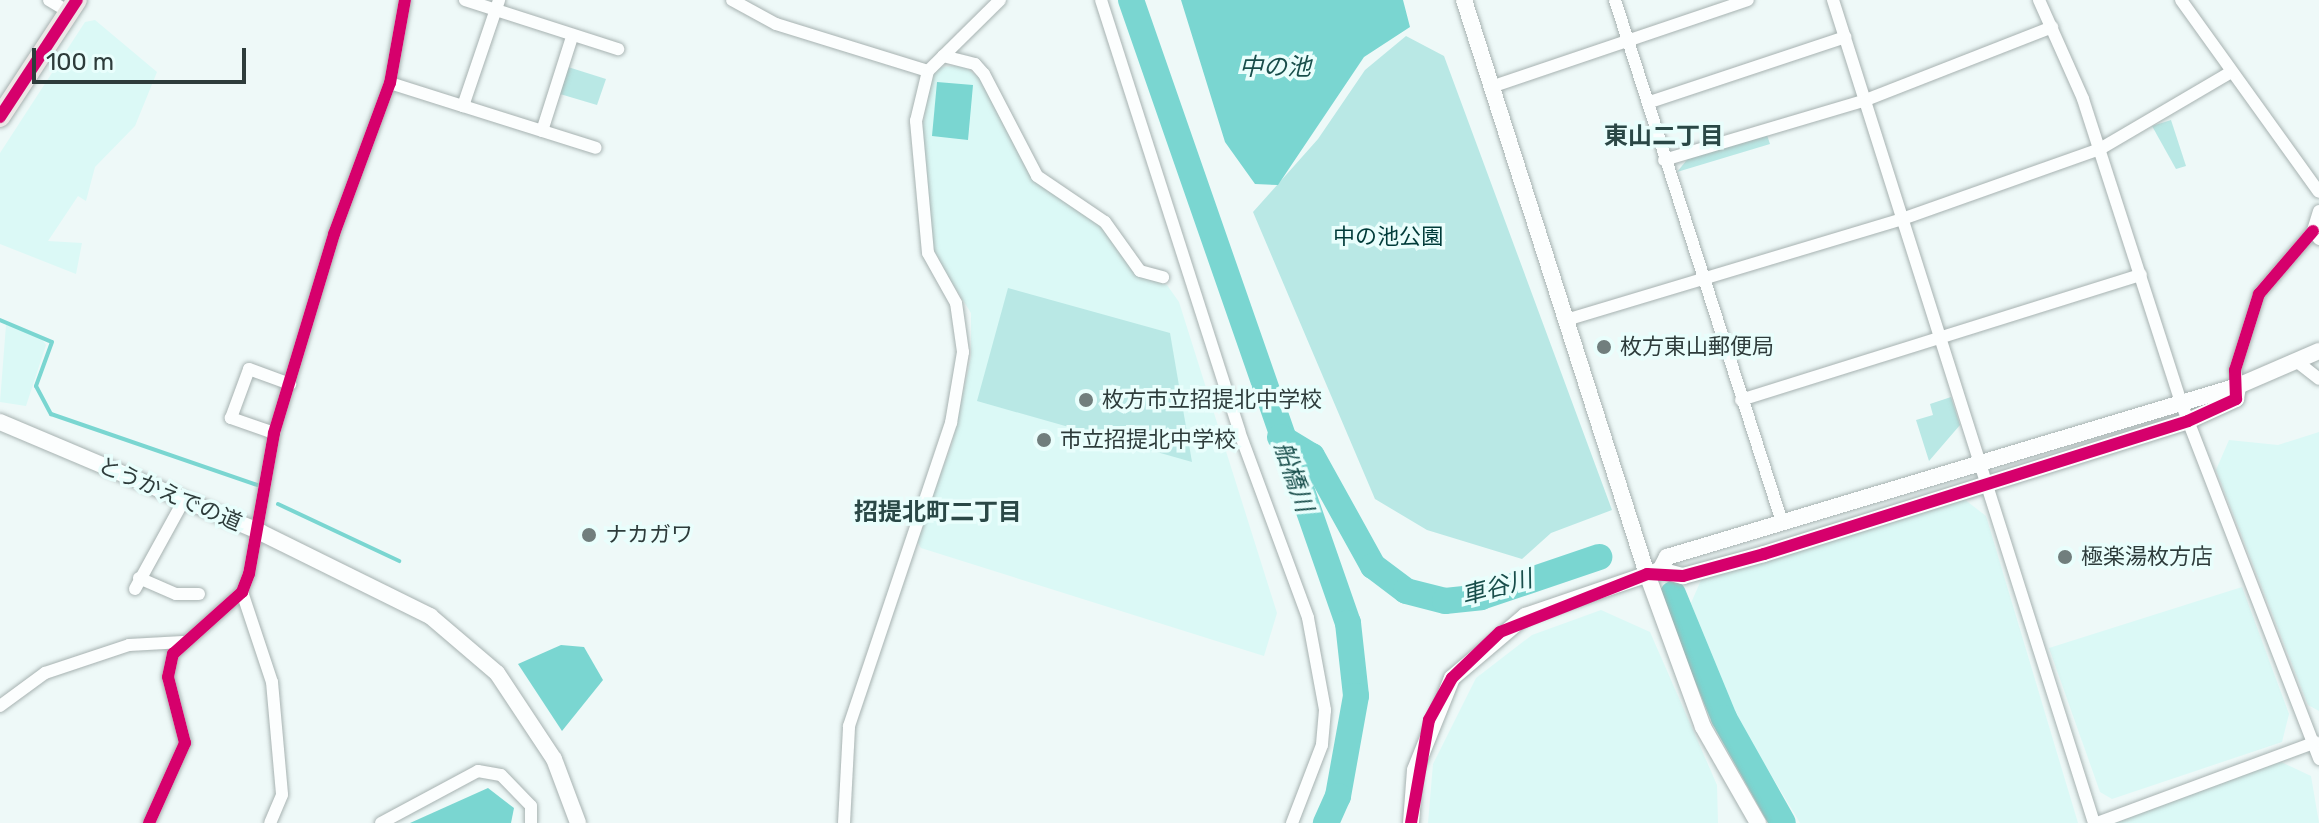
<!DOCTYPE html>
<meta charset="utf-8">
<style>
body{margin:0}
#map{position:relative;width:2319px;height:823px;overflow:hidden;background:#eef9f8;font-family:Rubik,"Noto Sans JP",sans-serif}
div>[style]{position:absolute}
.built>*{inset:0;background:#dbf9f6}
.green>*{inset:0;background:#b9e8e5}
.water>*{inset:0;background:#7ad6d1}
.stream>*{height:4px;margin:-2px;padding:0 2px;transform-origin:2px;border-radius:2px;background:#7ad6d1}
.river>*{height:26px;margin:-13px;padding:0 13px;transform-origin:13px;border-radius:13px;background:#7ad6d1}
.roads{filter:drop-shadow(0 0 2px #a7b2b1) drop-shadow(0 0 2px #a7b2b1)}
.minor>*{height:12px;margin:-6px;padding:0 6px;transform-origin:6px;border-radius:6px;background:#fcfefe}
.tertiary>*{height:16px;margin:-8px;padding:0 8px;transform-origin:8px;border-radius:8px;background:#fcfefe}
.primary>*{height:20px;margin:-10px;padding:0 10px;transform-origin:10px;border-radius:10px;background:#ebe7e6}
.cycleway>*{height:12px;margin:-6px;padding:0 6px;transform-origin:6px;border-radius:6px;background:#d6006c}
.dots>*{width:22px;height:22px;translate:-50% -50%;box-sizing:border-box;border:4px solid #e9fefc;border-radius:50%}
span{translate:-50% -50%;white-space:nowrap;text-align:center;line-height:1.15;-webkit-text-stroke:7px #e9fefc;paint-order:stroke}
.park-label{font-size:22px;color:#003b39}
.poi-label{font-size:22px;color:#2e3c3b}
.left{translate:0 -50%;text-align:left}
.street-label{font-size:22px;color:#2e3c3b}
.water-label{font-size:24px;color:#184e4b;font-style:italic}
.neighbourhood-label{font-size:24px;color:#2a4846;font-weight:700}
.scale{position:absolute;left:32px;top:48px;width:214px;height:36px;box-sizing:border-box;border:4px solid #2e3c3b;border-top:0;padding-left:10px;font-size:24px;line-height:28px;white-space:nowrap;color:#2e3c3b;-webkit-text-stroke:6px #e9fefc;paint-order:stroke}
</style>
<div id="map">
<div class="built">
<i style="clip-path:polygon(95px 20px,157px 72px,135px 126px,95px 167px,86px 201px,78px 196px,48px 241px,82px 243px,76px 274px,0 244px,0 153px,85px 22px)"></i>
<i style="clip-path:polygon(963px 65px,983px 81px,1035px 181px,1100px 224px,1139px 274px,1167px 285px,1179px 302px,1277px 613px,1264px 656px,921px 548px,916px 539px,952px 444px,971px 357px,971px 313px,932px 251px,922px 132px,930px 77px,941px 67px)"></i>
<i style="clip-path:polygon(6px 325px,38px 334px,46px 345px,26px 406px,0 402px)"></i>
<i style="clip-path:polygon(2319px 432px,2319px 711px,2308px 705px,2216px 470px,2229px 440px,2278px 445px)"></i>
<i style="clip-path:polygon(1964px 499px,1986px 516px,2078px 823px,1800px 823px,1728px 703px,1691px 603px,1702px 578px)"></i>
<i style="clip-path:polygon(2242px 587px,2289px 714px,2282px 742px,2112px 799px,2100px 792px,2049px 648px)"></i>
<i style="clip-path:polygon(1601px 610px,1650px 632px,1717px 785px,1718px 823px,1428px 823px,1433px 764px,1476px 678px,1532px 635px)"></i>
<i style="clip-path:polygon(2279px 761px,2311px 776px,2319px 823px,2114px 823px)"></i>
</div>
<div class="green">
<i style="clip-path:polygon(1406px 36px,1444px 56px,1612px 510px,1551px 533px,1522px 559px,1427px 530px,1375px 499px,1253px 212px,1318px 139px,1365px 70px)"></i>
<i style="clip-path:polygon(568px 67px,606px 79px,597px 105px,560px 94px)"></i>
<i style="clip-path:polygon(2171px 120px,2186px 166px,2176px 169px,2152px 126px)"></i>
<i style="clip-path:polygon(1766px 132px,1770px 144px,1677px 172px,1690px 156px)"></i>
<i style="clip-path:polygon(1008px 288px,1170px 333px,1192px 462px,977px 401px)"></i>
<i style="clip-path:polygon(1951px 397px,1960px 425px,1929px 461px,1916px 420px,1933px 415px,1930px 404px)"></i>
</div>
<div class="water">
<i style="clip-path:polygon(1181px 0,1403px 0,1410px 27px,1364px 57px,1278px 185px,1255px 184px,1225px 142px)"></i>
<i style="clip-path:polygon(937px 82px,973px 85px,968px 140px,932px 136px)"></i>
<i style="clip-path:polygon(561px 645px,584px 647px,603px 680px,562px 731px,518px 664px)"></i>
<i style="clip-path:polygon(488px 788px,514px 808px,511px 823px,410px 823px)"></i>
</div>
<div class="stream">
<i style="left:0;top:320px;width:56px;rotate:22.9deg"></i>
<i style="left:52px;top:342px;width:47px;rotate:110deg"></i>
<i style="left:36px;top:386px;width:32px;rotate:62deg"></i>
<i style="left:51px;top:414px;width:218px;rotate:19deg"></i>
<i style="left:278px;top:504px;width:134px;rotate:25.2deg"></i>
</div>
<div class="river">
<i style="left:1131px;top:0;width:660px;rotate:70.8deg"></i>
<i style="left:1348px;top:623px;width:73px;rotate:83.7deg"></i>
<i style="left:1356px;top:696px;width:102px;rotate:100.2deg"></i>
<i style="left:1338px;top:796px;width:30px;rotate:114deg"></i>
<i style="left:1280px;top:437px;width:37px;rotate:31deg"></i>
<i style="left:1312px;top:456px;width:126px;rotate:61deg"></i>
<i style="left:1373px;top:566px;width:41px;rotate:37.1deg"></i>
<i style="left:1406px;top:591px;width:40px;rotate:14.4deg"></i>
<i style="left:1445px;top:601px;width:36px;rotate:-6deg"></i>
<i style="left:1481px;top:597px;width:125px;rotate:-18.7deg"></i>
<i style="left:1673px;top:594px;width:134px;rotate:67.6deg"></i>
<i style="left:1724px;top:718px;width:120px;rotate:60.7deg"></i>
</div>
<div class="roads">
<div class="minor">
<i style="left:49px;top:0;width:23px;rotate:31deg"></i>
<i style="left:465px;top:0;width:161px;rotate:17.8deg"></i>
<i style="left:732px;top:0;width:50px;rotate:28.6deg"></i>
<i style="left:776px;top:24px;width:159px;rotate:17.2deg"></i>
<i style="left:1101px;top:0;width:453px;rotate:72.2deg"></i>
<i style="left:1239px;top:431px;width:199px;rotate:69.7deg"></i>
<i style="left:1308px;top:618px;width:94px;rotate:79.5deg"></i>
<i style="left:1325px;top:710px;width:35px;rotate:95deg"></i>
<i style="left:1322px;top:745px;width:84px;rotate:111deg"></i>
<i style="left:1615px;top:0;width:548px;rotate:72.26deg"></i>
<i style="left:1833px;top:0;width:863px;rotate:72.4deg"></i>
<i style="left:2039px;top:0;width:108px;rotate:66deg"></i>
<i style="left:2083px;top:99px;width:316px;rotate:72.1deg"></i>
<i style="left:2180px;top:400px;width:385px;rotate:68.8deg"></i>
<i style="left:2181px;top:0;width:236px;rotate:54.3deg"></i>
<i style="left:943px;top:56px;width:33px;rotate:14deg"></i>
<i style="left:975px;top:64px;width:13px;rotate:48deg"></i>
<i style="left:984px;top:74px;width:115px;rotate:62.5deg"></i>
<i style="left:1037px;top:176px;width:82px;rotate:34.1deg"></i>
<i style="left:1105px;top:222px;width:60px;rotate:54.5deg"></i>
<i style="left:1140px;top:271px;width:24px;rotate:15deg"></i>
<i style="left:390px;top:83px;width:77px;rotate:17.5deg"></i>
<i style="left:463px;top:106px;width:112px;rotate:-71.2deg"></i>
<i style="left:1491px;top:87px;width:271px;rotate:-18.7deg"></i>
<i style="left:1650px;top:102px;width:206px;rotate:-18.4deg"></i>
<i style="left:463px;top:106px;width:139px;rotate:17.5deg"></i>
<i style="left:542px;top:131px;width:99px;rotate:-72.3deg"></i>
<i style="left:1664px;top:160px;width:211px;rotate:-16.5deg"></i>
<i style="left:1866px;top:100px;width:200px;rotate:-21.4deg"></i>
<i style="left:2319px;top:211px;width:21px;rotate:107deg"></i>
<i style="left:2313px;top:231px;width:10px;rotate:53deg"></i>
<i style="left:1566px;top:320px;width:354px;rotate:-16.7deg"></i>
<i style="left:1905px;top:218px;width:207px;rotate:-19.5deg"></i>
<i style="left:2100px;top:149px;width:152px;rotate:-30.4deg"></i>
<i style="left:2300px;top:364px;width:24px;rotate:38deg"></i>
<i style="left:2238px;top:386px;width:16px;rotate:-101deg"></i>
<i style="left:2235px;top:370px;width:80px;rotate:-72.5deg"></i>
<i style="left:2259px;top:294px;width:83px;rotate:-49.4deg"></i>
<i style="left:1741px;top:400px;width:419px;rotate:-17.4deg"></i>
<i style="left:274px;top:433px;width:46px;rotate:-160.8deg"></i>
<i style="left:231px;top:418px;width:52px;rotate:-69.8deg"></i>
<i style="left:249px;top:369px;width:44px;rotate:20.1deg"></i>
<i style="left:139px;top:578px;width:40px;rotate:23.4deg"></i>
<i style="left:176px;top:594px;width:23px"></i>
<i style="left:135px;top:589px;width:102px;rotate:-61.2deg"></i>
<i style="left:242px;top:592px;width:95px;rotate:71.6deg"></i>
<i style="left:272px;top:682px;width:113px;rotate:84.9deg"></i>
<i style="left:282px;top:795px;width:30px;rotate:113deg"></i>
<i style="left:0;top:706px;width:56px;rotate:-36.3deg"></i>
<i style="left:45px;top:673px;width:89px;rotate:-18.4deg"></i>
<i style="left:129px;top:645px;width:54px;rotate:-3.2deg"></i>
<i style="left:149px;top:823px;width:88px;rotate:-65.8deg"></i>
<i style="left:185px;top:743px;width:68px;rotate:-104.4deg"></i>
<i style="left:168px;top:677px;width:24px;rotate:-78deg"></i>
<i style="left:173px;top:654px;width:93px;rotate:-41.9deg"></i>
<i style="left:242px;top:592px;width:19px;rotate:-69deg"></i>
<i style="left:249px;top:574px;width:143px;rotate:-79.9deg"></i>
<i style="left:274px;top:433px;width:208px;rotate:-73.2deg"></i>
<i style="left:334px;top:234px;width:161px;rotate:-69.7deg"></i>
<i style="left:390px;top:83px;width:84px;rotate:-79.8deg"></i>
<i style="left:381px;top:823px;width:110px;rotate:-28.2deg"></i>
<i style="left:478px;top:771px;width:23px;rotate:10deg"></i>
<i style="left:501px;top:775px;width:43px;rotate:45.9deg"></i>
<i style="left:531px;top:806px;width:17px;rotate:90deg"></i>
<i style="left:844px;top:823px;width:97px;rotate:-87deg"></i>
<i style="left:849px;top:726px;width:320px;rotate:-71.4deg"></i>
<i style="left:951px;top:423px;width:72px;rotate:-80.4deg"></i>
<i style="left:963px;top:352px;width:49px;rotate:-98.1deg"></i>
<i style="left:956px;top:303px;width:57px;rotate:-119.2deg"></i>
<i style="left:928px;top:253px;width:133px;rotate:-95.2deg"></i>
<i style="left:916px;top:121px;width:51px;rotate:-76.5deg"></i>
<i style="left:928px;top:71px;width:101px;rotate:-44.6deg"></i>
<i style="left:2097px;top:823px;width:233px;rotate:-20.3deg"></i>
</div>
<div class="tertiary">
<i style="left:1464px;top:0;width:602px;rotate:72.32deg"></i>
<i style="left:1647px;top:574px;width:163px;rotate:69.9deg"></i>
<i style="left:1703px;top:727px;width:111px;rotate:60.2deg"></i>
<i style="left:0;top:422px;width:282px;rotate:22.9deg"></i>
<i style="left:260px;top:532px;width:190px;rotate:26.3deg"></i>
<i style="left:430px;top:616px;width:88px;rotate:40.4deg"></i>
<i style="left:497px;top:673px;width:103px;rotate:56.5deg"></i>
<i style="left:554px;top:759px;width:68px;rotate:69.4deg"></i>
<i style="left:1660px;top:570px;width:15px;rotate:-62deg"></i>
<i style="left:1667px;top:557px;width:596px;rotate:-16.67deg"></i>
<i style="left:2238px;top:386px;width:88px;rotate:-23.4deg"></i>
<i style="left:1411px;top:823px;width:53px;rotate:-85.7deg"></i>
<i style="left:1415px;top:770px;width:99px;rotate:-68.1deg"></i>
<i style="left:1452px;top:678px;width:96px;rotate:-40.3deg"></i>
<i style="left:1525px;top:616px;width:143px;rotate:-18.8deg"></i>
<i style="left:1660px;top:570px;width:24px;rotate:15deg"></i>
<i style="left:1683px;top:576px;width:84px;rotate:-15.2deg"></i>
<i style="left:1764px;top:554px;width:444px;rotate:-17.4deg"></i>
<i style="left:2188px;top:421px;width:53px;rotate:-24.6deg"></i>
<i style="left:2236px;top:399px;width:13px;rotate:-81deg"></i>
</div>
<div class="primary">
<i style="left:0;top:117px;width:140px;rotate:-56.7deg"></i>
</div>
</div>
<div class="cycleway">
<i style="left:0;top:117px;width:140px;rotate:-56.7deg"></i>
<i style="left:149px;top:823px;width:88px;rotate:-65.8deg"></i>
<i style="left:185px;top:743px;width:68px;rotate:-104.4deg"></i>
<i style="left:168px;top:677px;width:24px;rotate:-78deg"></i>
<i style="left:173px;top:654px;width:93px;rotate:-41.9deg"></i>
<i style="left:242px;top:592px;width:19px;rotate:-69deg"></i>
<i style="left:249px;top:574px;width:143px;rotate:-79.9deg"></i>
<i style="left:274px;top:433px;width:208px;rotate:-73.2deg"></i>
<i style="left:334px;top:234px;width:161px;rotate:-69.7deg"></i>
<i style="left:390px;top:83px;width:84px;rotate:-79.8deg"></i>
<i style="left:1411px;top:823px;width:105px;rotate:-80.1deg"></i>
<i style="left:1429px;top:720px;width:48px;rotate:-61.3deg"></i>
<i style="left:1452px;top:678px;width:66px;rotate:-43.8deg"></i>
<i style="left:1500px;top:632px;width:158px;rotate:-21.5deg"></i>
<i style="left:1647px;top:574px;width:36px;rotate:3deg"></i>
<i style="left:1683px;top:576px;width:84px;rotate:-15.2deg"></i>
<i style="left:1764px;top:554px;width:444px;rotate:-17.4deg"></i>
<i style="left:2188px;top:421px;width:53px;rotate:-24.6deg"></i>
<i style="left:2236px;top:399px;width:29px;rotate:-92deg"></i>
<i style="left:2235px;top:370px;width:80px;rotate:-72.5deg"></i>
<i style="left:2259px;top:294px;width:83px;rotate:-49.4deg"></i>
</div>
<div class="dots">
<i style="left:1604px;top:347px;background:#717e7d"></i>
<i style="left:1086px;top:400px;background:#717e7d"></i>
<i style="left:1044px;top:440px;background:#717e7d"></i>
<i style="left:589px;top:535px;background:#717e7d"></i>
<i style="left:2065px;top:557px;background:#717e7d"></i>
</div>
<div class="park-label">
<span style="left:1388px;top:237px">中の池公園</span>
</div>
<div class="poi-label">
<span class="left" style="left:1620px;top:347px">枚方東山郵便局</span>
<span class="left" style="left:1102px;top:400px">枚方市立招提北中学校</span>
<span class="left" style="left:1060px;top:440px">市立招提北中学校</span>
<span class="left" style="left:605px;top:535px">ナカガワ</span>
<span class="left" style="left:2081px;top:557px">極楽湯枚方店</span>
</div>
<div class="street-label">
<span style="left:170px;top:494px;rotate:23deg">とうかえでの道</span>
</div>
<div class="water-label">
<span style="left:1275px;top:68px">中の池</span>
<span style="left:1293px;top:477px;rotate:71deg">船橋川</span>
<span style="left:1497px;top:588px;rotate:-15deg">車谷川</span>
</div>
<div class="neighbourhood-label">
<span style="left:1664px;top:137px">東山二丁目</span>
<span style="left:938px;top:513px">招提北町二丁目</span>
</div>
<div class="scale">100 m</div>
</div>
